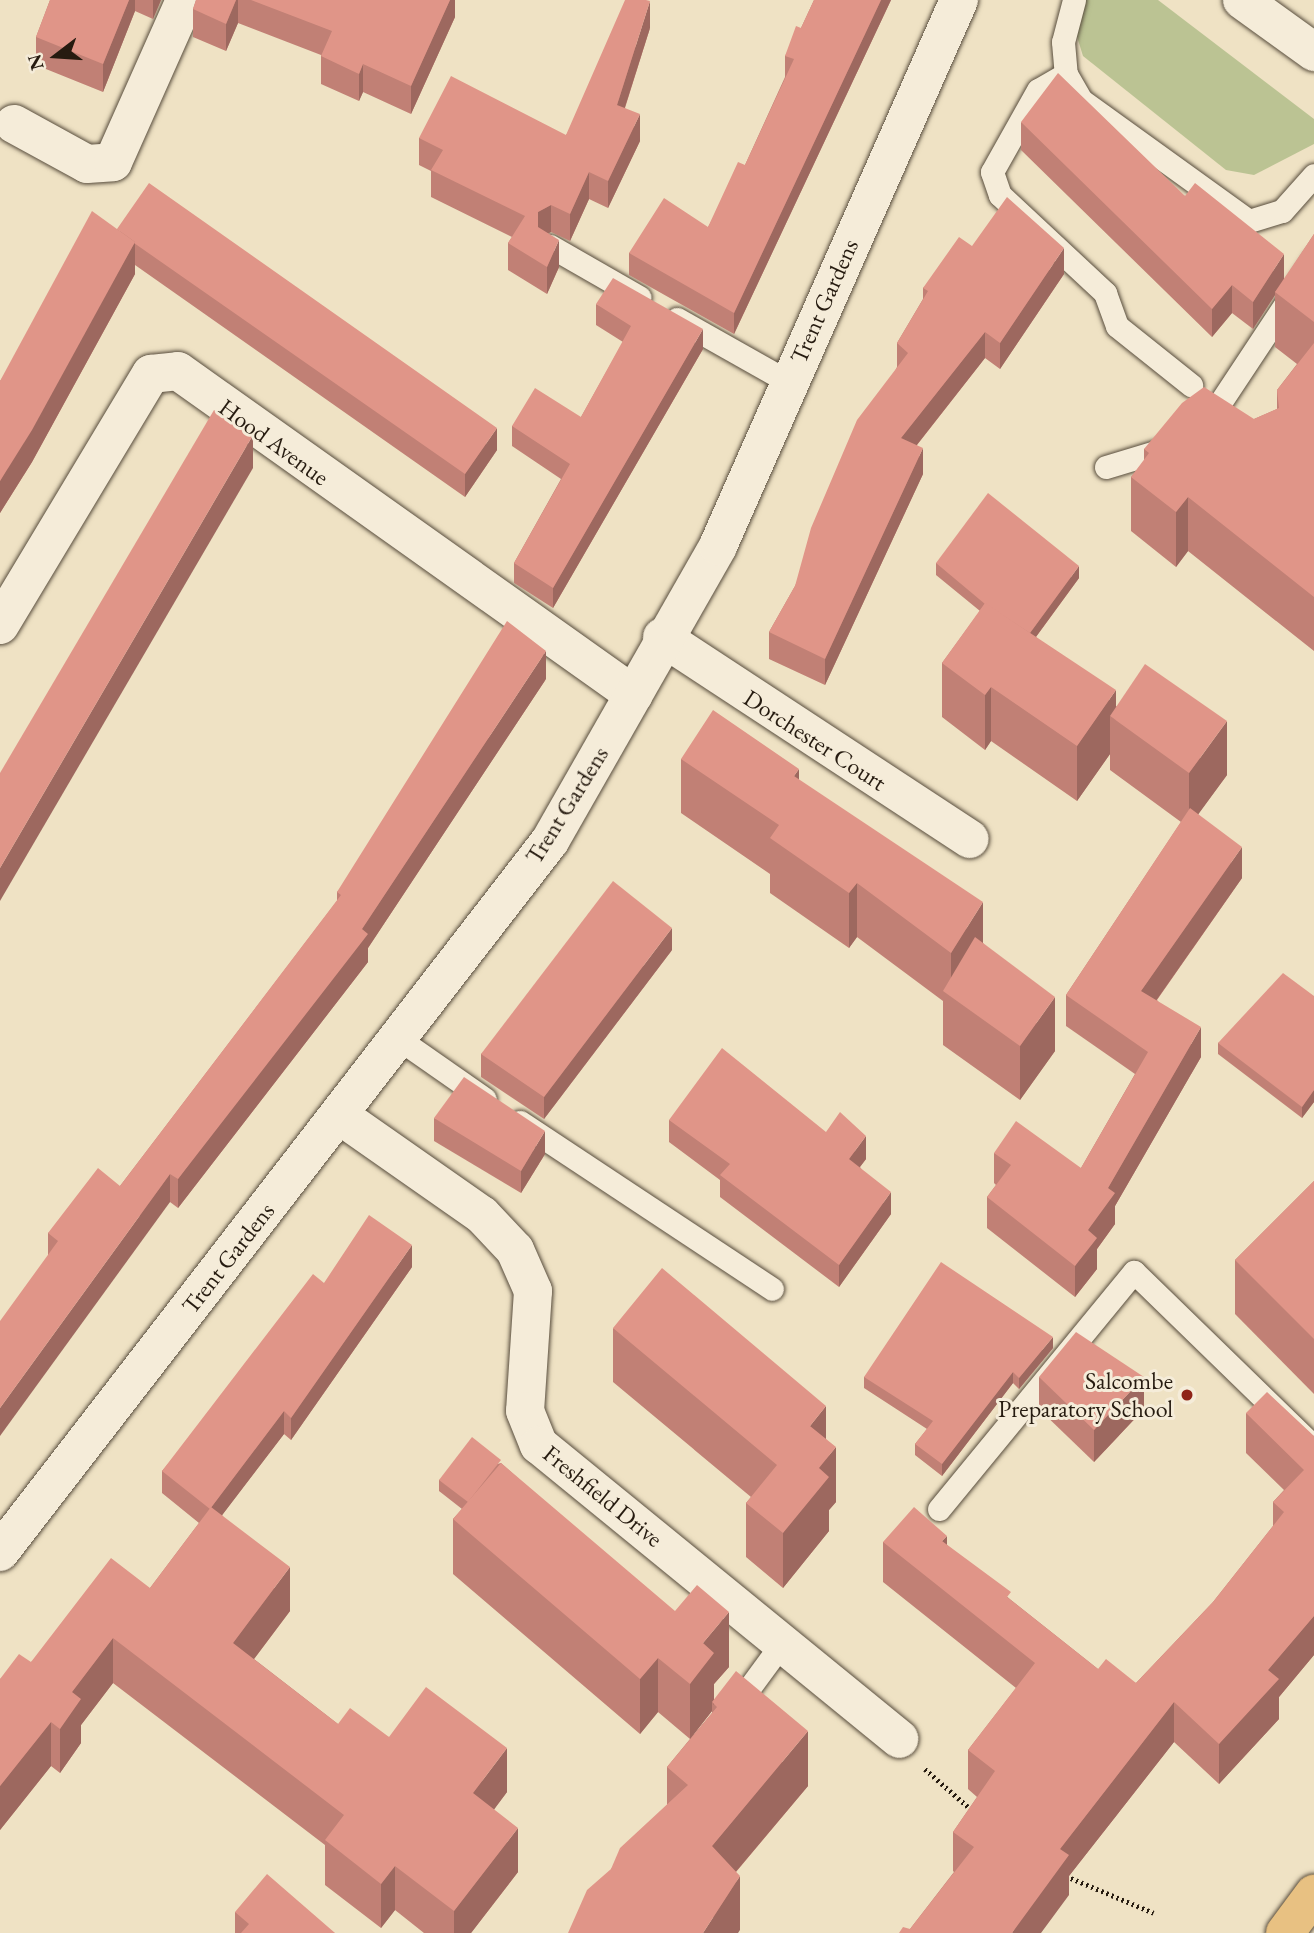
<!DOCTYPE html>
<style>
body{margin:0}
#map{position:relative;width:1314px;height:1933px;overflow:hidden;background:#efe2c4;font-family:"EB Garamond",serif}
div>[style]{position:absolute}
.green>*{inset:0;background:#bbc393}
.path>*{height:4.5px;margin-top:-2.25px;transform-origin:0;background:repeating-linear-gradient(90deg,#261b10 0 2px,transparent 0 5.5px)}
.roads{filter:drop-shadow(0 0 2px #584d3d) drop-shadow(0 0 2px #584d3d)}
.lane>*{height:23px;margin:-11.5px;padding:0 11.5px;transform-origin:11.5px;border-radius:11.5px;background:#f5ecd9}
.street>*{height:38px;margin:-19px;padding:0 19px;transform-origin:19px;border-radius:19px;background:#f5ecd9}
.secondary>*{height:38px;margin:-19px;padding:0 19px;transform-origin:19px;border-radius:19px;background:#f5ecd9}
.primary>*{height:38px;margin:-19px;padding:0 19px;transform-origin:19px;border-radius:19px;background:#e8c182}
.wall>*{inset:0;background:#c18075}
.shaded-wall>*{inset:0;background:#9d685f}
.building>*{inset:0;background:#e09588}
.dots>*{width:19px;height:19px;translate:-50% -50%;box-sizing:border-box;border:4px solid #f5ecd9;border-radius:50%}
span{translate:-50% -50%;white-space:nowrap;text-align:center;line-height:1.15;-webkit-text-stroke:6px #f5ecd9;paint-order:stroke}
.street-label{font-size:24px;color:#261b10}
.poi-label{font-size:24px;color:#261b10}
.right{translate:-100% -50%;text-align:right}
.north{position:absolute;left:21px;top:21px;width:70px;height:70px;-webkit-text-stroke:5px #f5ecd9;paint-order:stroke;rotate:253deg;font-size:19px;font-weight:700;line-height:28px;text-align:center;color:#261b10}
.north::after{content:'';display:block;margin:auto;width:24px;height:32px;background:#261b10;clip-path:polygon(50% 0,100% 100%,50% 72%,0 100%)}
</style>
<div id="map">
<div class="green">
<i style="clip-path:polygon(1084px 0,1158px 0,1314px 119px,1314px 144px,1254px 175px,1226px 170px,1083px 56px,1075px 30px)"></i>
</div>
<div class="path">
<i style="left:925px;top:1769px;width:64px;rotate:41.2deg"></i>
<i style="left:1066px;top:1876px;width:95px;rotate:22.8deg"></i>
</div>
<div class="roads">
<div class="lane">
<i style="left:1074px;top:0;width:43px;rotate:104.7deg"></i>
<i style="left:1063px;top:42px;width:32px;rotate:85deg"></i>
<i style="left:1066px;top:74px;width:30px;rotate:60deg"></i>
<i style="left:1081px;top:100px;width:207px;rotate:35.8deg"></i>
<i style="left:1249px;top:221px;width:34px;rotate:-17deg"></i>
<i style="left:1282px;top:211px;width:48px;rotate:-48.4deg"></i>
<i style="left:1066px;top:74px;width:32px;rotate:150deg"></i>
<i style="left:1038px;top:90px;width:94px;rotate:119.3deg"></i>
<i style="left:992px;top:172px;width:24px;rotate:71deg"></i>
<i style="left:1000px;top:195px;width:144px;rotate:43deg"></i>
<i style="left:1105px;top:293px;width:35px;rotate:70deg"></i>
<i style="left:1117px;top:326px;width:95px;rotate:38.6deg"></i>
<i style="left:550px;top:246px;width:103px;rotate:29.8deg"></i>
<i style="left:677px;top:319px;width:126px;rotate:29.4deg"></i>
<i style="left:1206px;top:424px;width:196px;rotate:-56.5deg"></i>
<i style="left:1106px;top:467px;width:69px;rotate:-16.9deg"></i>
<i style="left:396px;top:1037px;width:108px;rotate:34.9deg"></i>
<i style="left:520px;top:1122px;width:302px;rotate:33.5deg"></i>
<i style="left:939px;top:1509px;width:307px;rotate:-50.6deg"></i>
<i style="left:1134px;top:1272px;width:251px;rotate:44.2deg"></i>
<i style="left:733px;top:1710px;width:84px;rotate:-53.7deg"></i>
</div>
<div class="street">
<i style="left:14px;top:124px;width:83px;rotate:28.7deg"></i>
<i style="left:87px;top:164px;width:26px;rotate:-4deg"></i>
<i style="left:113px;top:162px;width:177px;rotate:-66deg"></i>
<i style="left:0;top:625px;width:293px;rotate:-59deg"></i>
<i style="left:151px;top:374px;width:27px;rotate:-6deg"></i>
<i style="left:178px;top:371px;width:559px;rotate:35.39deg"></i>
<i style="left:662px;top:637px;width:368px;rotate:33.3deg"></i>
<i style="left:339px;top:1115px;width:174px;rotate:35deg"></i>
<i style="left:482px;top:1215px;width:48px;rotate:46.7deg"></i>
<i style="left:515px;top:1250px;width:45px;rotate:66.3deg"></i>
<i style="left:533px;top:1291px;width:120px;rotate:93.8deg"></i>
<i style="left:525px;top:1411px;width:37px;rotate:68deg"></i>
<i style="left:539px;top:1445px;width:465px;rotate:39.2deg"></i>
<i style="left:0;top:1552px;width:899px;rotate:-52.28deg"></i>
<i style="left:550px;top:841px;width:339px;rotate:-60.3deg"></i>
<i style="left:718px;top:546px;width:597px;rotate:-66.18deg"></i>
</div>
<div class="secondary">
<i style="left:1242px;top:0;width:89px;rotate:35.8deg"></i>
</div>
<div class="primary">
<i style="left:1285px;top:1933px;width:49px;rotate:-53.4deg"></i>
</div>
</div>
<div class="wall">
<i style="clip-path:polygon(50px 0,161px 0,153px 19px,135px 11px,103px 92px,36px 65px,36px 37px)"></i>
<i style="clip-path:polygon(196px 0,455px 0,455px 17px,411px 114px,363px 92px,359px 101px,321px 84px,321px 55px,238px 23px,226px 51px,193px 37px,193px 9px)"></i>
<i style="clip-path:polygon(814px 0,891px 0,734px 334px,629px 275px,629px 253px,708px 227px,745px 165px,785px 77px,785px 56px,801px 28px)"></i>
<i style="clip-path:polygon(650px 28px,625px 108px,640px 141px,608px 208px,589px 199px,570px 241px,551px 232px,548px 233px,559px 267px,547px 294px,508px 270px,508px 243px,512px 237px,431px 197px,431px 171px,419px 165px,419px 138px,566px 135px)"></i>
<i style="clip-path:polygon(1021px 122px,1185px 196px,1284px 280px,1314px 234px,1314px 651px,1188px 551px,1176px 567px,1131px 531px,1131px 477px,1144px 461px,1144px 449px,1254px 419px,1277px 409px,1277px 390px,1297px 364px,1275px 347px,1275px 295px,1253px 329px,1232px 313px,1212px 337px,1021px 150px)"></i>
<i style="clip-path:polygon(117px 229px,497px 450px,465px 497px,135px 265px,135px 274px,32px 462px,0 513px,0 381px)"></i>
<i style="clip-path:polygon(972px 246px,1064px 274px,1000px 369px,985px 358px,917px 445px,923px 474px,825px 685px,769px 659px,769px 632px,795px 586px,897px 367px,897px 343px,923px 299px,923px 288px)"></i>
<i style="clip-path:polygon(596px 304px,703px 349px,553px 608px,514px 583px,514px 563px,561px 479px,512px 446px,512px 426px,581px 417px,623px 342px,596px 325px)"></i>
<i style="clip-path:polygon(936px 563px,1079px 578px,1036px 637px,1116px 706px,1227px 775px,1198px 814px,1242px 878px,1157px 1000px,1201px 1057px,1115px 1206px,1115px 1224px,1097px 1249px,1097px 1269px,1075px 1297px,987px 1228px,987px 1197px,996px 1185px,994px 1183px,994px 1153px,1081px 1168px,1135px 1074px,1066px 1026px,1066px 995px,1181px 822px,1110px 770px,1110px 754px,1077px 801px,991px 741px,985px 750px,942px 717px,942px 663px,980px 611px,936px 575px)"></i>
<i style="clip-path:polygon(546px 679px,368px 948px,368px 962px,178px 1208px,170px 1202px,48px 1256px,48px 1233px,120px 1186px,337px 901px,337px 892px)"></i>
<i style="clip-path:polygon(681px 759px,799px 780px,983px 943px,1055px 1051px,1020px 1100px,943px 1045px,943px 1001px,857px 937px,849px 948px,770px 893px,770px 874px,681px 813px)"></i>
<i style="clip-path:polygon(672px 950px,544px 1119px,481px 1077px,481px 1054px)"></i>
<i style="clip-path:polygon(1314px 996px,1314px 1102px,1302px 1118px,1218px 1054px,1218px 1043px)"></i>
<i style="clip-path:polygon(434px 1118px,545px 1154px,521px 1193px,434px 1141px)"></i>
<i style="clip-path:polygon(669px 1120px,826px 1132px,866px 1159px,860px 1167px,891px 1214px,839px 1287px,720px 1197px,720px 1180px,669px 1142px)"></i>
<i style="clip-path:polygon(1314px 1181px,1314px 1394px,1235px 1314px,1235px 1260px)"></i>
<i style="clip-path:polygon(412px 1267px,291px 1440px,284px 1434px,222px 1515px,290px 1611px,254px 1659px,338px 1724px,389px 1737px,507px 1792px,494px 1809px,518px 1872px,471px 1933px,424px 1933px,395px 1910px,381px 1928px,325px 1885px,325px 1845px,113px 1683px,81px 1725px,81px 1743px,60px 1773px,51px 1766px,0 1830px,0 1679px,31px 1662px,150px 1588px,199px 1523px,162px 1493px,162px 1471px,324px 1283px)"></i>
<i style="clip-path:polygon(613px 1328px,826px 1439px,836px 1502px,829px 1510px,829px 1531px,783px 1588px,746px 1557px,746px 1503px,751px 1497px,613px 1382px)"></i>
<i style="clip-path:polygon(1053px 1348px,1019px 1389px,1013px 1383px,942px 1476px,915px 1455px,915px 1444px,927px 1429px,864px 1388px,864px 1377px)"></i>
<i style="clip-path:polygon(1039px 1377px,1144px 1409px,1094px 1462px,1039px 1409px)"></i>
<i style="clip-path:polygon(1246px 1413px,1314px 1436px,1314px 1655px,1279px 1697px,1279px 1719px,1219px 1784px,1174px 1742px,1069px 1876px,1069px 1895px,910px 1929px,954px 1872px,953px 1871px,953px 1832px,977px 1797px,968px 1789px,968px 1750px,1016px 1688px,883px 1582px,883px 1542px,947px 1545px,1011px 1600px,1098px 1669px,1136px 1683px,1213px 1602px,1273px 1526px,1273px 1502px,1284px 1490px,1246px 1453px)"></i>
<i style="clip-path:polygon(evenodd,501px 1463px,729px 1667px,714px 1684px,714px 1699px,808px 1786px,736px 1872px,740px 1930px,611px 1869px,667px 1805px,667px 1767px,690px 1739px,658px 1712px,640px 1734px,453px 1574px,453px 1519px,462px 1509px,439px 1491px,439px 1480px,501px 1463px,712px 1711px,712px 1713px,690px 1739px,712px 1711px)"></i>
<i style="clip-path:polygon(235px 1912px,335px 1933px,235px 1933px)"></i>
</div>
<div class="shaded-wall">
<i style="clip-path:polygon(129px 0,135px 0,135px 11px,103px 92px,103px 64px)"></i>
<i style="clip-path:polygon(153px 0,161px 0,153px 19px)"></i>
<i style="clip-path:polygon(236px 0,238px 0,238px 23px,226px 51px,226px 24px)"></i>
<i style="clip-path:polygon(450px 0,455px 0,455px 17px,411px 114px,411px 86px)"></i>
<i style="clip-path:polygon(881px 0,891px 0,734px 334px,734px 313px)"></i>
<i style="clip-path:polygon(650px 1px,650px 28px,617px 132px,617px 105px)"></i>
<i style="clip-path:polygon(363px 64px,363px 92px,359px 101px,359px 74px)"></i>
<i style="clip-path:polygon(640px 114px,640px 141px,608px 208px,608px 181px)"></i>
<i style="clip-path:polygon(589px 172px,589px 199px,570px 241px,570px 214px)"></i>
<i style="clip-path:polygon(551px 205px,551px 232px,538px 239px,538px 212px)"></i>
<i style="clip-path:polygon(559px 240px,559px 267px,547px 294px,547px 267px)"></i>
<i style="clip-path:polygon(135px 242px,135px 274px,32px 462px,0 513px,0 481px)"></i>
<i style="clip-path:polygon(1064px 248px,1064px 274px,1000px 369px,1000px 343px)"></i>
<i style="clip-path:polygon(1284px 254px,1284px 282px,1275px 292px,1275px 295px,1253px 329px,1253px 302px)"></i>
<i style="clip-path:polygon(1232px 285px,1232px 313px,1212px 337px,1212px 309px)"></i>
<i style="clip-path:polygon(703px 329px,703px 349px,553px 608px,553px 588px)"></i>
<i style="clip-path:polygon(985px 332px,985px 358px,901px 465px,901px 438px)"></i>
<i style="clip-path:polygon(497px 428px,497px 450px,465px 497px,465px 474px)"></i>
<i style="clip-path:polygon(253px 435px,253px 468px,0 901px,0 868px)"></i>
<i style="clip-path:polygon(923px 448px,923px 474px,825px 685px,825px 659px)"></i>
<i style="clip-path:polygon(1188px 497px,1188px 551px,1176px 567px,1176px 512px)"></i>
<i style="clip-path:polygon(1079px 566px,1079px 578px,1027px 649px,1027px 637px)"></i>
<i style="clip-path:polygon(546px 651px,546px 679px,368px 948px,368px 962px,178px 1208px,178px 1179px,362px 929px)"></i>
<i style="clip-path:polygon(991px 687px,991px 741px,985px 750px,985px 695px)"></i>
<i style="clip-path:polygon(1116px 690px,1116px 720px,1110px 716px,1110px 754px,1077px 801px,1077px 746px)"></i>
<i style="clip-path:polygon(1227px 721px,1227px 775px,1189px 827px,1189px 773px)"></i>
<i style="clip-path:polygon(799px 769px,799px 823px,794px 776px)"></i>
<i style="clip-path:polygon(1242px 847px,1242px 878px,1141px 1022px,1141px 991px)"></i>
<i style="clip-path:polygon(857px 883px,857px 937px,849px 948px,849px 893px)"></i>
<i style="clip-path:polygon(983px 902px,983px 957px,951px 997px,951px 953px)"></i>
<i style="clip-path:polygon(672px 928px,672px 950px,544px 1119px,544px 1097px)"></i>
<i style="clip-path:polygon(1055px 997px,1055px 1051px,1020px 1100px,1020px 1046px)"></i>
<i style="clip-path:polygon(1201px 1027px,1201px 1057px,1115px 1206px,1115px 1224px,1097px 1249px,1097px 1269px,1075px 1297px,1075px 1266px,1088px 1230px,1108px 1188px)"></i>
<i style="clip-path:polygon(1314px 1090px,1314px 1102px,1302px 1118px,1302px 1107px)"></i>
<i style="clip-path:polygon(545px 1131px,545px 1154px,521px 1193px,521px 1171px)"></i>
<i style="clip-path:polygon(866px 1136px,866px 1159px,849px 1181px,849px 1159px)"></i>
<i style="clip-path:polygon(170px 1174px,170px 1202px,0 1436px,0 1408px)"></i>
<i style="clip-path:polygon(891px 1192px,891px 1214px,839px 1287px,839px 1265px)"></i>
<i style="clip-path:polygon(412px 1245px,412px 1267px,291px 1440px,291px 1418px)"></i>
<i style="clip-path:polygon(1053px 1337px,1053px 1348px,1019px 1389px,1019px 1378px)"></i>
<i style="clip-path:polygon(1013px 1372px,1013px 1383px,942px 1476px,942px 1464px)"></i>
<i style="clip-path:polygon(1144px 1377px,1144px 1409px,1094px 1462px,1094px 1430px)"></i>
<i style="clip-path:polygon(826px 1406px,826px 1459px,836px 1447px,836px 1502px,829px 1510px,829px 1531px,783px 1588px,783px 1533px,810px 1426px)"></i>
<i style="clip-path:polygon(284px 1411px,284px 1434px,210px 1531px,210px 1509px)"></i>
<i style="clip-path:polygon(947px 1536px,947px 1575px,942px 1541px)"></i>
<i style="clip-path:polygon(290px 1567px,290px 1611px,233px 1687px,233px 1643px)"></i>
<i style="clip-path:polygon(729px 1612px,729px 1667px,714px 1684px,714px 1705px,712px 1702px,712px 1711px,690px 1739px,690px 1684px,703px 1643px)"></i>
<i style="clip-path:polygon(1314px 1616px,1314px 1655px,1279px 1697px,1279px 1719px,1219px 1784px,1219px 1744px,1268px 1670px)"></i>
<i style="clip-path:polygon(113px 1638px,113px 1683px,81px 1725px,81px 1743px,60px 1773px,60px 1729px,72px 1692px)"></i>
<i style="clip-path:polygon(658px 1658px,658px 1712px,640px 1734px,640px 1679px)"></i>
<i style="clip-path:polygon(1174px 1702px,1174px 1742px,1069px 1876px,1069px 1895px,1041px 1933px,1012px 1933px,1060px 1849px)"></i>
<i style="clip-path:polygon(51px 1722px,51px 1766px,0 1830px,0 1786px)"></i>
<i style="clip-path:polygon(808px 1731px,808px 1786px,712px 1900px,712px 1846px)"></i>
<i style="clip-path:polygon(507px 1748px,507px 1792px,473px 1838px,473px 1793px)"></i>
<i style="clip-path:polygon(518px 1828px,518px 1872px,471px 1933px,454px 1933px,454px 1911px)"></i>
<i style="clip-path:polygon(395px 1866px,395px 1910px,381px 1928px,381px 1884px)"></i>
<i style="clip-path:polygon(740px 1876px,740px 1930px,738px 1933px,703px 1933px)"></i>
</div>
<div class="building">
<i style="clip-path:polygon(50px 0,129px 0,103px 64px,36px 37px)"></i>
<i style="clip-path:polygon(196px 0,236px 0,226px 24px,193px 9px)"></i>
<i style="clip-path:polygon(251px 0,450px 0,411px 86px,363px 64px,359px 74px,321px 56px,332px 31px)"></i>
<i style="clip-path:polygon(625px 0,646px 0,650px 1px,617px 105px,640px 114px,608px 181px,589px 172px,570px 214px,551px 205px,538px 212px,538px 227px,559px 240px,547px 267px,508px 243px,525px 216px,431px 170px,443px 150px,419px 138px,451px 76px,566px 135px)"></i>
<i style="clip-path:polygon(814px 0,881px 0,734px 313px,629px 253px,664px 198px,708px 227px,738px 162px,745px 165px,794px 59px,785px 56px,796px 26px,801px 28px)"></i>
<i style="clip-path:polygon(1058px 73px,1185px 196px,1195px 183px,1284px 254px,1253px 302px,1232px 285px,1212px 309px,1021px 122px)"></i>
<i style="clip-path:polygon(149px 183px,497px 428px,465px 474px,134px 243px,135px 242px,117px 229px)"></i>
<i style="clip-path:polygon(1007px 197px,1064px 248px,1000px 343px,985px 332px,901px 438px,923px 448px,825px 659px,769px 632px,795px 586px,811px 528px,857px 420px,908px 353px,897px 343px,928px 291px,923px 288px,959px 237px,972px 246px)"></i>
<i style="clip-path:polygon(92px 211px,135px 242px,32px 430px,0 481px,0 381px)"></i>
<i style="clip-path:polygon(1314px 234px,1314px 322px,1275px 292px)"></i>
<i style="clip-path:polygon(613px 278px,703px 329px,553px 588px,514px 563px,570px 464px,512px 426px,535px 388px,581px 417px,631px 326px,596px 304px)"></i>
<i style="clip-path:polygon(1314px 343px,1314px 597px,1188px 497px,1176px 512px,1131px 477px,1149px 453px,1144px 449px,1182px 403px,1204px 387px,1254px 419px,1279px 408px,1277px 390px)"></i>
<i style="clip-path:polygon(214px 410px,253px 435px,0 868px,0 773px)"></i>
<i style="clip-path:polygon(988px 493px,1079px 566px,1030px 633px,985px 604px,936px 563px)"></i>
<i style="clip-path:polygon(985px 603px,1116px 690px,1077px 746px,991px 687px,985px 695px,942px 663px)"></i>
<i style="clip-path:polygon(507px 621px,546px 651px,362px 929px,368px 934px,178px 1179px,170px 1174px,0 1408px,0 1321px,58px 1241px,48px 1233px,98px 1168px,120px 1186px,341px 895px,337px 892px)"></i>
<i style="clip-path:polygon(1145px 664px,1227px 721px,1189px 773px,1110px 716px)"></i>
<i style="clip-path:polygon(713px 710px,799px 769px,794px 776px,983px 902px,951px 953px,857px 883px,849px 893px,770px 838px,779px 825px,681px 759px)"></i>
<i style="clip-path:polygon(1190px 808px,1242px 847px,1141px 991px,1201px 1027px,1108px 1188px,1115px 1193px,1088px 1230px,1097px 1238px,1075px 1266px,987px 1197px,1011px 1165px,994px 1153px,1016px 1121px,1081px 1168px,1148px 1052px,1066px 995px)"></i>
<i style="clip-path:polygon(613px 881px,672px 928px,544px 1097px,481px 1054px)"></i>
<i style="clip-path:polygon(975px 937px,1055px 997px,1020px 1046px,943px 991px)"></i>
<i style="clip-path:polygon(1283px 973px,1314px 996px,1314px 1090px,1302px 1107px,1218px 1043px)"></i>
<i style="clip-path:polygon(722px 1048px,826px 1132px,840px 1112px,866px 1136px,849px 1159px,891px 1192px,839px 1265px,720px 1175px,730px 1164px,669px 1120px)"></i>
<i style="clip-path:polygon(464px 1077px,545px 1131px,521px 1171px,434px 1118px)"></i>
<i style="clip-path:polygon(1314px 1181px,1314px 1339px,1235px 1260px)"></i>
<i style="clip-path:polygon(369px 1215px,412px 1245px,291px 1418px,284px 1411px,210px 1509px,162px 1471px,313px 1274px,324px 1283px)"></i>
<i style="clip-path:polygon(941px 1262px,1053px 1337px,1019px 1378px,1013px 1372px,942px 1464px,915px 1444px,933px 1421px,864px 1377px)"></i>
<i style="clip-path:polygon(662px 1268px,826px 1406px,810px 1426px,836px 1447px,819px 1468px,829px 1477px,783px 1533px,746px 1503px,777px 1465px,613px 1328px)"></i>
<i style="clip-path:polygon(1076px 1332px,1144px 1377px,1094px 1430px,1039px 1377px)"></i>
<i style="clip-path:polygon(1267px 1392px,1314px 1436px,1314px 1616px,1268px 1670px,1279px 1679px,1219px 1744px,1174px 1702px,1060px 1849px,1069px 1855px,1012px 1933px,899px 1933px,903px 1927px,910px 1929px,974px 1847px,953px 1832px,995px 1771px,968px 1750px,1035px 1663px,883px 1542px,914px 1507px,947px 1536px,942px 1541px,1011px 1592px,1007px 1597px,1098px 1669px,1106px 1659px,1136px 1683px,1213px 1602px,1284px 1512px,1273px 1502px,1304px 1470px,1246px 1413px)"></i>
<i style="clip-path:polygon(472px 1437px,501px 1460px,468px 1502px,439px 1480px)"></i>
<i style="clip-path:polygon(501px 1463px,675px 1611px,697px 1585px,729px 1612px,703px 1643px,714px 1653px,690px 1684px,658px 1658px,640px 1679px,453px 1519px)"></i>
<i style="clip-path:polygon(211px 1507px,290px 1567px,233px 1643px,338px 1724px,350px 1708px,389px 1737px,426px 1687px,507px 1748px,473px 1793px,518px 1828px,454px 1911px,395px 1866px,381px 1884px,325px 1840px,344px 1815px,113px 1638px,72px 1692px,81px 1699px,60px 1729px,51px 1722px,0 1786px,0 1679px,19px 1654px,31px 1662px,111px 1558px,150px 1588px)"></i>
<i style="clip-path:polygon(736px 1671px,808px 1731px,712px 1846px,740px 1876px,703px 1933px,568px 1933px,587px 1890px,611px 1869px,620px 1848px,688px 1785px,667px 1767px,717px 1707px,712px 1702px)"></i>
<i style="clip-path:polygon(267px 1874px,335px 1933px,241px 1933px,249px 1924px,235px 1912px)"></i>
</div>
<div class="dots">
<i style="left:1187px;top:1395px;background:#8f2418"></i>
</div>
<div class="street-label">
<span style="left:824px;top:301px;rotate:-66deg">Trent Gardens</span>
<span style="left:274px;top:442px;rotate:36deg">Hood Avenue</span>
<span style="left:815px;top:740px;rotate:33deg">Dorchester Court</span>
<span style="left:567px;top:805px;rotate:-58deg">Trent Gardens</span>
<span style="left:228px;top:1258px;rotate:-52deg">Trent Gardens</span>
<span style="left:603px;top:1496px;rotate:39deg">Freshfield Drive</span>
</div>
<div class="poi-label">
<span class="right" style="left:1173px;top:1395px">Salcombe<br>Preparatory School</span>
</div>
<div class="north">N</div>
</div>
